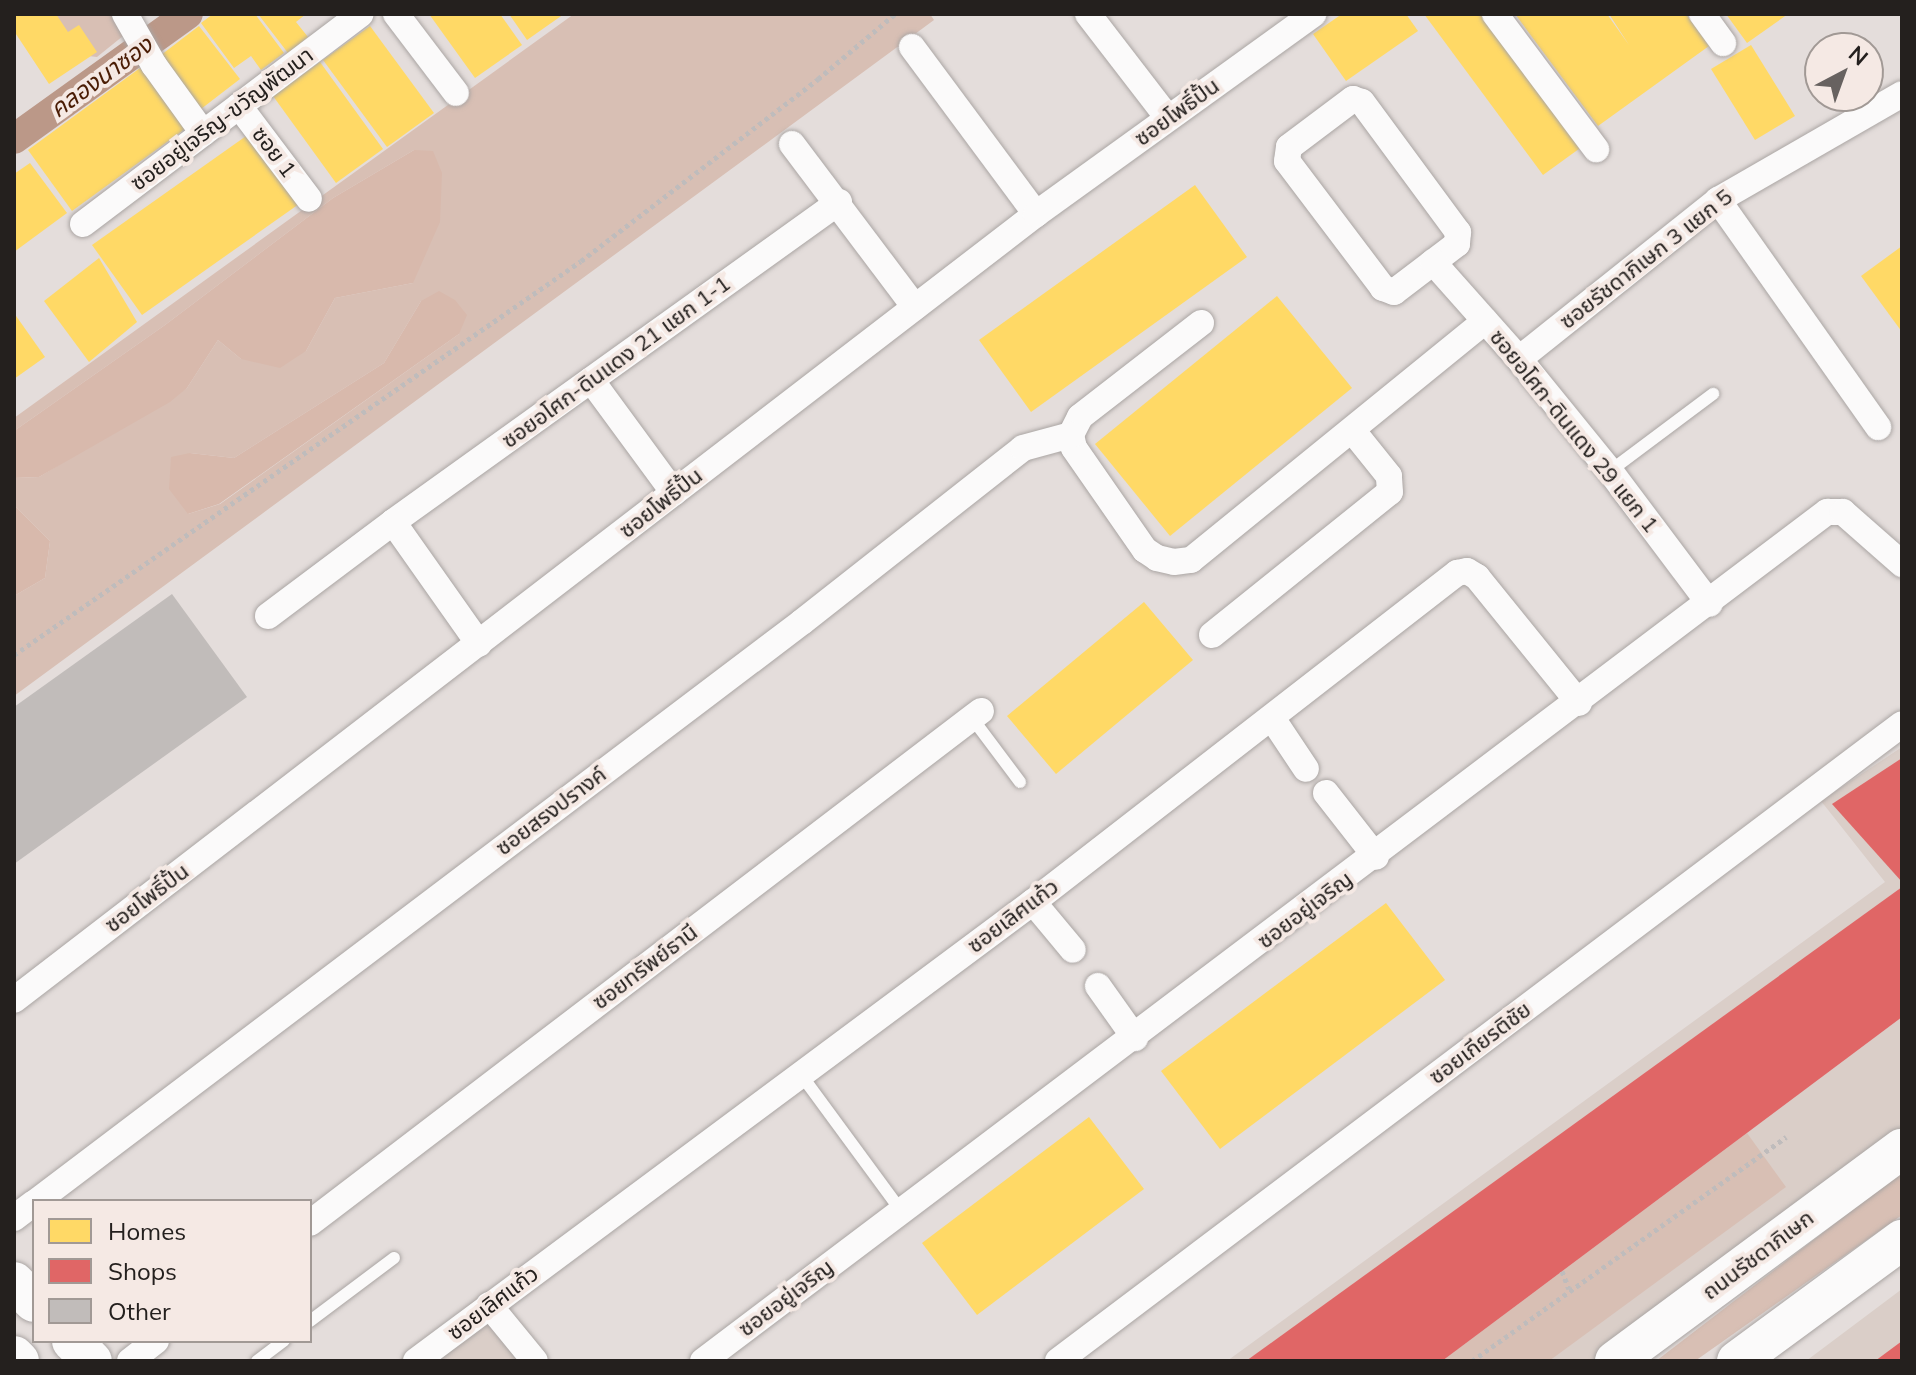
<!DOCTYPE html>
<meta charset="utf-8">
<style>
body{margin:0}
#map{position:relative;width:1916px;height:1375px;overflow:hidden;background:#e4dddb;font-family:Mulish,"Noto Sans Thai",sans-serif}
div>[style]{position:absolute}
.built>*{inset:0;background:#dacec8}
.green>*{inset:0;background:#d8bfb4}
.forest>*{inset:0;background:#d8b9ac}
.homes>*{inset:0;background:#ffd966}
.shops>*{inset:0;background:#e06666}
.canal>*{height:30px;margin:-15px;padding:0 15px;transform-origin:15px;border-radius:15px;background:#bb9888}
.building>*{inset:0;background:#c1bcba}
.path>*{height:5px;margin-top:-2.5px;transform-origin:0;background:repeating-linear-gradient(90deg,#bfbcbc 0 4px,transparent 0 8px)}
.roads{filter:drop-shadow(0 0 2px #aaa5a3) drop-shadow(0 0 2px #aaa5a3)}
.service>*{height:12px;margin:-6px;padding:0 6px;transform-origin:6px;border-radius:6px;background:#fbfafa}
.minor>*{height:26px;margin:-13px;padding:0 13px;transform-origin:13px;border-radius:13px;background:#fbfafa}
.primary>*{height:40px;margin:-20px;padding:0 20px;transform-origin:20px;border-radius:20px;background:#fbfafa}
span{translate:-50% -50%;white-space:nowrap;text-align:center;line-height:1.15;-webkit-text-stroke:8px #f5e9e4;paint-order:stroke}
.street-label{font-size:22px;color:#24201e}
.water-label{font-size:24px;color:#4a1c04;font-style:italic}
.frame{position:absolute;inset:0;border:16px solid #24201e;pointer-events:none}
.legend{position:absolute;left:32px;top:1199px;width:280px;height:144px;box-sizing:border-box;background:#f5e9e4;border:2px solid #a19995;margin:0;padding:10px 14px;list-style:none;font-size:24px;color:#24201e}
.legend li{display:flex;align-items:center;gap:16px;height:40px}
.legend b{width:40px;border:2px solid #a19995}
.north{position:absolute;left:1804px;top:32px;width:80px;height:80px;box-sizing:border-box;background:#f5e9e4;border:2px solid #a19995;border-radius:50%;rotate:41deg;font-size:22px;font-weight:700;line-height:32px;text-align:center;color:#24201e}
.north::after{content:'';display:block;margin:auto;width:28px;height:36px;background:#676260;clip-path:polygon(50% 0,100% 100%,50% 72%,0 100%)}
</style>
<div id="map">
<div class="built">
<i style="clip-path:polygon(1902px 747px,1902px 1147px,1610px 1361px,1227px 1361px,1885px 882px,1821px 801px)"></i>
<i style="clip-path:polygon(1902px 1289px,1902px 1361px,1806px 1361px)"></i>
<i style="clip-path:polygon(485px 1292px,548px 1361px,398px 1361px)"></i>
</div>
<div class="green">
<i style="clip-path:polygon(55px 14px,112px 14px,123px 36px,97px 57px,71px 54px)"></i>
<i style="clip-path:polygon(evenodd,574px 14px,930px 14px,934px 20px,14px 696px,14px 596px,45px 578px,50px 541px,14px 505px,14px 478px,39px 477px,187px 388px,218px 340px,241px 359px,306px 351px,335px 298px,413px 283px,414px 150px,333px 198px,165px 325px,14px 431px,14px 418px,574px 14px,421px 301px,459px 334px,220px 504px,188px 514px,190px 453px,234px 458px,384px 363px,421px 301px)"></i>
<i style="clip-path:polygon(1747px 1133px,1786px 1187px,1549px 1361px,1442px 1361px)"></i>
<i style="clip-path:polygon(1902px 1172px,1902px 1215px,1695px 1361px,1656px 1361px)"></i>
</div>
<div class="forest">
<i style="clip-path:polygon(414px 150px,433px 151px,442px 173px,440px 222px,413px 283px,335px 298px,306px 351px,280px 368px,241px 359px,218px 340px,187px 388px,170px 402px,39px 477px,14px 478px,14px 431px,165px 325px,333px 198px)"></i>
<i style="clip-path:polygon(439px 291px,455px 300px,467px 315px,459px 334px,219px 504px,188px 514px,169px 489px,171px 457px,190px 453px,234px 458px,384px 363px,421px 301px)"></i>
<i style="clip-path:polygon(14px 505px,50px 541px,45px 578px,14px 596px)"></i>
</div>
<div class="homes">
<i style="clip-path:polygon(14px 14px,56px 14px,68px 32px,79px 25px,97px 52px,49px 84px,14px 31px)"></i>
<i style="clip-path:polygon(213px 14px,255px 14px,284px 53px,261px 70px,251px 56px,234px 68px,201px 23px)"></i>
<i style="clip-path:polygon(258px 14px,306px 14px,296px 22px,308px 37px,288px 53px)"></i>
<i style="clip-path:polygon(429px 14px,500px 14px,522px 45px,475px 78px)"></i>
<i style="clip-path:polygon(509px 14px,564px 14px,527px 40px)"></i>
<i style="clip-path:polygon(1342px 14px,1406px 14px,1418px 31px,1346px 81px,1313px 34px)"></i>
<i style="clip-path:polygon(1424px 14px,1485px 14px,1583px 146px,1543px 175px)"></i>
<i style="clip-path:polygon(1515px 14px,1607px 14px,1629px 45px,1609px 14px,1686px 14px,1709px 46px,1598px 126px)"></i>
<i style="clip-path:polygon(1726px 14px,1788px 14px,1747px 43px)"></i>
<i style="clip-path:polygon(199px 26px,240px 79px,201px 109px,161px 55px)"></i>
<i style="clip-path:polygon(370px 26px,434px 113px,387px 147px,323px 60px)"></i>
<i style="clip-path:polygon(1751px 45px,1795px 116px,1755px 140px,1711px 69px)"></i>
<i style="clip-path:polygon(320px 62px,383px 149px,336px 183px,273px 96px)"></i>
<i style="clip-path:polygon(140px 68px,185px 129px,72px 211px,28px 150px)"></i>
<i style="clip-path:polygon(249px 134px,299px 204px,142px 315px,92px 245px)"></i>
<i style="clip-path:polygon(30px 163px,67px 213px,14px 252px,14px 174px)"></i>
<i style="clip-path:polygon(1195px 185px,1247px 257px,1031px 412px,979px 340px)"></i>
<i style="clip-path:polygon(1902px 246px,1902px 332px,1861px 276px)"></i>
<i style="clip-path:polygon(99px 258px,137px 322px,89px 362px,44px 301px)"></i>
<i style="clip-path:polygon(1277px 296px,1352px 388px,1170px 536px,1095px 444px)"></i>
<i style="clip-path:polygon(14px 313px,45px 357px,14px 379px)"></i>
<i style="clip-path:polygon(1144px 602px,1193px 660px,1056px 774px,1007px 716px)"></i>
<i style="clip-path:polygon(1386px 903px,1445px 980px,1220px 1149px,1161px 1071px)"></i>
<i style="clip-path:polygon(1089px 1117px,1144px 1189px,977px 1315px,922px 1243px)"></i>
</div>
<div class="shops">
<i style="clip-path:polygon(1902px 758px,1902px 882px,1832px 804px)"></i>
<i style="clip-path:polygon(1902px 887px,1902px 1017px,1442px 1361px,1246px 1361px)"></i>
<i style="clip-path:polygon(1902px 1341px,1902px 1361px,1875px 1361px)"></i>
</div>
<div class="canal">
<i style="left:14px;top:139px;width:214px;rotate:-35.7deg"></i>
</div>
<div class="building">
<i style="clip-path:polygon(172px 594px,247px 697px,14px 864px,14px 707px)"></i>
</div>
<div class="path">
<i style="left:14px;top:655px;width:690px;rotate:-34.79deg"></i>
<i style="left:581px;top:261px;width:299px;rotate:-37.5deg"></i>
<i style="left:818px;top:79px;width:101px;rotate:-40.2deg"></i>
<i style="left:1562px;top:1271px;width:19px;rotate:69deg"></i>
<i style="left:1472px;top:1361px;width:386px;rotate:-35.5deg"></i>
</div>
<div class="roads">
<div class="service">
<i style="left:1610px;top:471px;width:129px;rotate:-36.8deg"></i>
<i style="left:972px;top:718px;width:80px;rotate:53.1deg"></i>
<i style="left:802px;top:1076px;width:167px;rotate:53.7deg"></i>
<i style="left:310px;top:1321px;width:105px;rotate:-36.9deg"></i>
<i style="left:257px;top:1361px;width:34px;rotate:-37deg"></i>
</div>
<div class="minor">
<i style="left:125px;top:14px;width:59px;rotate:60.4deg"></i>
<i style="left:154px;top:65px;width:84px;rotate:54.2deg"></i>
<i style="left:396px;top:14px;width:99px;rotate:52.8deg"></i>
<i style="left:1088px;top:14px;width:131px;rotate:52.4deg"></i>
<i style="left:1495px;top:14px;width:169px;rotate:53.2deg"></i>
<i style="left:1702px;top:14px;width:36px;rotate:54deg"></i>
<i style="left:912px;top:47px;width:208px;rotate:53.4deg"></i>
<i style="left:1353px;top:99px;width:9px;rotate:18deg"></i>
<i style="left:1362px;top:102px;width:162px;rotate:53.6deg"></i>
<i style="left:1458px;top:232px;width:12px;rotate:95deg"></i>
<i style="left:1457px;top:244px;width:79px;rotate:142.7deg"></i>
<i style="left:1394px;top:292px;width:12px;rotate:-160deg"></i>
<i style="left:1383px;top:288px;width:159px;rotate:-127.1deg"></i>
<i style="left:1287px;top:161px;width:14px;rotate:-82deg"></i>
<i style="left:1289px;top:147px;width:80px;rotate:-36.9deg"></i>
<i style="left:239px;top:106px;width:116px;rotate:53deg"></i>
<i style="left:792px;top:144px;width:204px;rotate:53deg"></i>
<i style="left:1718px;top:200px;width:278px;rotate:54.8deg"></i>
<i style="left:83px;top:224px;width:348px;rotate:-37.1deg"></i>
<i style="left:1433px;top:262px;width:130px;rotate:48.4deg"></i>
<i style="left:1519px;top:359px;width:144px;rotate:50.9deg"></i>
<i style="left:1610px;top:471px;width:166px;rotate:53.1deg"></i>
<i style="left:1201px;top:323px;width:153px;rotate:142.2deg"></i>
<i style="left:1080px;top:417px;width:20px;rotate:117deg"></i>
<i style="left:1071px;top:435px;width:13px;rotate:77deg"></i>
<i style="left:1074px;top:448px;width:124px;rotate:55.2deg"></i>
<i style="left:1145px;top:550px;width:14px;rotate:34deg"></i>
<i style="left:1157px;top:558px;width:17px;rotate:13deg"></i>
<i style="left:1174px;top:562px;width:17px;rotate:-7deg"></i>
<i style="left:1191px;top:560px;width:379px;rotate:-39.1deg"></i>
<i style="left:1519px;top:359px;width:255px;rotate:-38.6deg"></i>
<i style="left:1718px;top:200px;width:212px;rotate:-29.9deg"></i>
<i style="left:591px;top:380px;width:140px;rotate:53.7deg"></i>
<i style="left:393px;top:522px;width:549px;rotate:-35.66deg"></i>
<i style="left:268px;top:616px;width:156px;rotate:-36.9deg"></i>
<i style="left:393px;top:522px;width:149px;rotate:54.8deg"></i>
<i style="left:1212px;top:635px;width:228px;rotate:-38.8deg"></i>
<i style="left:1390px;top:492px;width:16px;rotate:-94deg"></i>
<i style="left:1389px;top:476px;width:59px;rotate:-128.8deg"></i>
<i style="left:1272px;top:718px;width:61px;rotate:56.3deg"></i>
<i style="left:1326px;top:793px;width:81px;rotate:52deg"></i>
<i style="left:1033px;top:902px;width:62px;rotate:50.2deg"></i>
<i style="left:1098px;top:986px;width:64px;rotate:54.6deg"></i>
<i style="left:14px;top:1000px;width:1289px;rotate:-37.56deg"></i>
<i style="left:1036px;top:214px;width:342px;rotate:-35.8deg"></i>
<i style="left:37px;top:1201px;width:959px;rotate:-37.12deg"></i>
<i style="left:802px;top:622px;width:281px;rotate:-38.2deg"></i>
<i style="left:1023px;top:448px;width:50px;rotate:-15.2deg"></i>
<i style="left:14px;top:1218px;width:25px;rotate:-37deg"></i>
<i style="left:310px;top:1223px;width:844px;rotate:-37.35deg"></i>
<i style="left:489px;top:1305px;width:72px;rotate:50.6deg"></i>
<i style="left:130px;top:1361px;width:33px;rotate:-38deg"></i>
<i style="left:416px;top:1361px;width:769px;rotate:-36.65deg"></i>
<i style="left:1033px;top:902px;width:537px;rotate:-37.81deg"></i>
<i style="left:1457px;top:573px;width:10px;rotate:-11deg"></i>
<i style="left:1467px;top:571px;width:12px;rotate:31deg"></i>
<i style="left:1477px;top:577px;width:162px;rotate:51deg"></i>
<i style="left:703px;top:1361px;width:1409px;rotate:-37.07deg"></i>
<i style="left:1827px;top:512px;width:16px"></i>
<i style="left:1843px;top:512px;width:79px;rotate:41.4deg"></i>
<i style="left:1058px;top:1361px;width:1057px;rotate:-37.04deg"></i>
</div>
<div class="primary">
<i style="left:14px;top:1282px;width:28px;rotate:45deg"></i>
<i style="left:72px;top:1341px;width:28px;rotate:45deg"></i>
<i style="left:14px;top:1356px;width:7px;rotate:45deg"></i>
<i style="left:1615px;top:1361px;width:357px;rotate:-36.5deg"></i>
<i style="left:1737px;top:1361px;width:205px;rotate:-36.3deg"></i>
</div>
</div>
<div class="street-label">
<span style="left:1177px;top:112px;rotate:-36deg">ซอยโพธิ์ปั้น</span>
<span style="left:222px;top:119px;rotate:-37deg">ซอยอยู่เจริญ-ขวัญพัฒนา</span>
<span style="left:274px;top:152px;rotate:53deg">ซอย 1</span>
<span style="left:1646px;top:259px;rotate:-38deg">ซอยรัชดาภิเษก 3 แยก 5</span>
<span style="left:616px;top:362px;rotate:-36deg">ซอยอโศก-ดินแดง 21 แยก 1-1</span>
<span style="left:1574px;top:431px;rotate:51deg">ซอยอโศก-ดินแดง 29 แยก 1</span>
<span style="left:661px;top:503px;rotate:-38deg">ซอยโพธิ์ปั้น</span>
<span style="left:551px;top:811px;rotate:-37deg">ซอยสรงปรางค์</span>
<span style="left:147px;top:898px;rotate:-37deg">ซอยโพธิ์ปั้น</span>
<span style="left:1305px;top:910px;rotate:-37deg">ซอยอยู่เจริญ</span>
<span style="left:1013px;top:916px;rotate:-37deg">ซอยเลิศแก้ว</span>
<span style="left:645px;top:967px;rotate:-37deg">ซอยทรัพย์ธานี</span>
<span style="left:1480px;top:1043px;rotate:-37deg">ซอยเกียรติชัย</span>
<span style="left:1758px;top:1255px;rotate:-37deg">ถนนรัชดาภิเษก</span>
<span style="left:786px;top:1298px;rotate:-37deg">ซอยอยู่เจริญ</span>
<span style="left:493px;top:1303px;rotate:-37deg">ซอยเลิศแก้ว</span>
</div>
<div class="water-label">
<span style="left:101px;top:77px;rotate:-36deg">คลองนาซอง</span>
</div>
<div class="frame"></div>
<ul class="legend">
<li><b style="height:22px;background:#ffd966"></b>Homes</li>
<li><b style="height:22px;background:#e06666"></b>Shops</li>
<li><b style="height:22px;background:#c1bcba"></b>Other</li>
</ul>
<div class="north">N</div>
</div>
